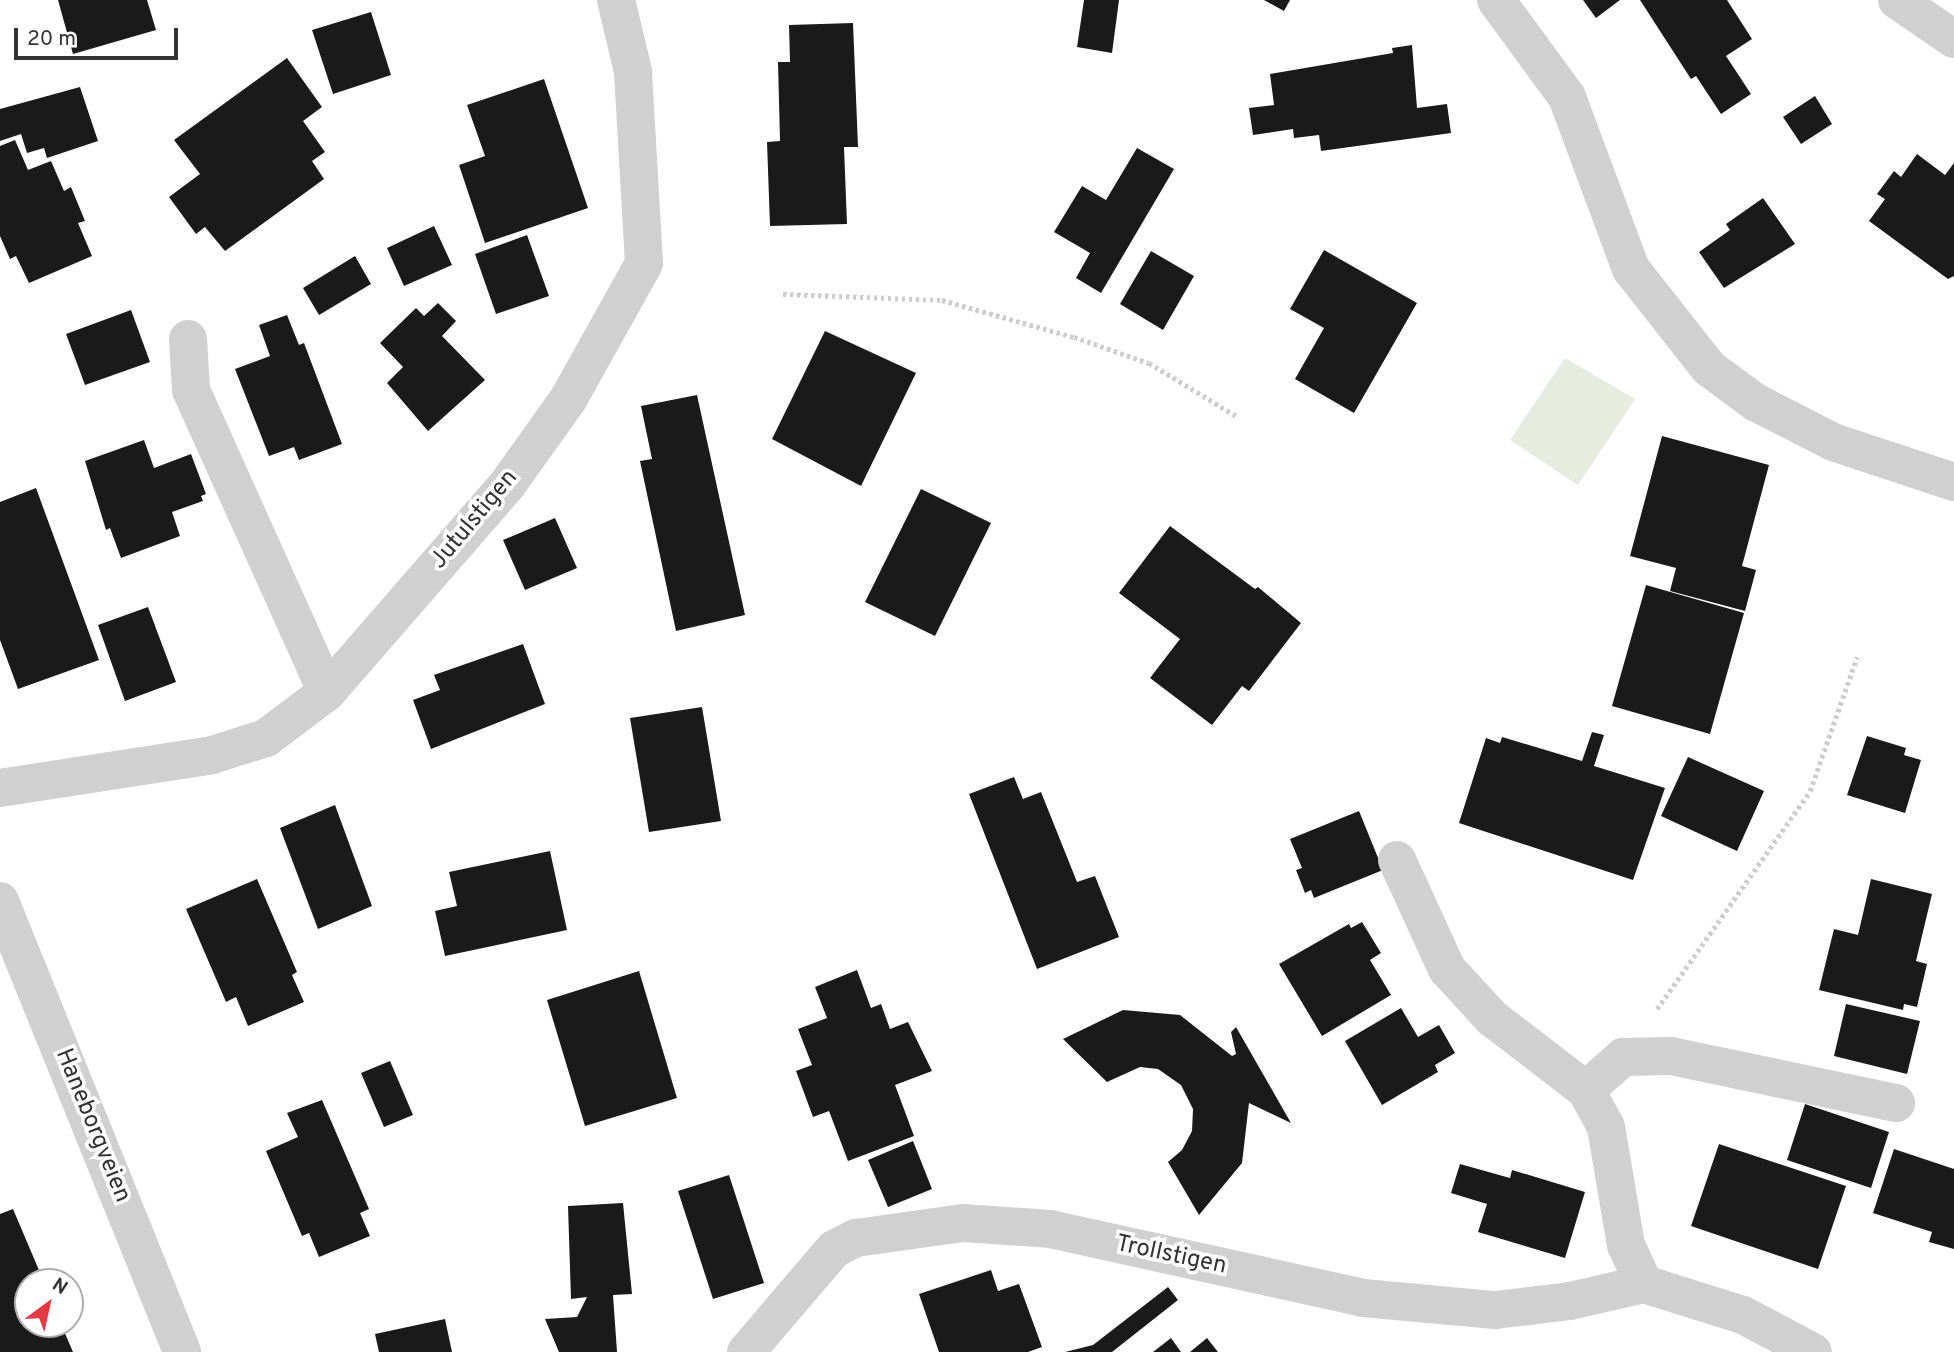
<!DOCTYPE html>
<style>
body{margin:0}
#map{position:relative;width:1954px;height:1352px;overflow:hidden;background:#fff;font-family:Overpass,sans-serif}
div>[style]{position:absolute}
.green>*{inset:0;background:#e6ecdf}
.building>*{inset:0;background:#1a1a1a}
.path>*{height:4.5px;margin-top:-2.25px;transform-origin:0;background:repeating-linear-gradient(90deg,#cdcdcd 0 3.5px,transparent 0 7px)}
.minor>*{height:38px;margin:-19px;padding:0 19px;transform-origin:19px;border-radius:19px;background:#d0d0d0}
span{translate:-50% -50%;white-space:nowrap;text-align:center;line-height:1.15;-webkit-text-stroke:7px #fff;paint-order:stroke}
.street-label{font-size:24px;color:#333}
.north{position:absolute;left:14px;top:1268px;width:70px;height:70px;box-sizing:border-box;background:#fff;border:2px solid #adadad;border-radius:50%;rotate:33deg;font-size:19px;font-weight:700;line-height:28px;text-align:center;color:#333}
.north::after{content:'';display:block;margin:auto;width:24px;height:32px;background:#e63946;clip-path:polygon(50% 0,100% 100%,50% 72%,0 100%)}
.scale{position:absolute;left:14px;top:28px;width:164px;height:32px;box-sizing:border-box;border:4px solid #333;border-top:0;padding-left:9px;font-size:21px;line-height:24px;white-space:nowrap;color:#333;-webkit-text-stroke:5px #fff;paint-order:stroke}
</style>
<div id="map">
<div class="green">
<i style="clip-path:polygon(1565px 358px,1635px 399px,1578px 485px,1510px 440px)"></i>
</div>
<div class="building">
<i style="clip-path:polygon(58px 0,147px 0,156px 30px,73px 54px)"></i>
<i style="clip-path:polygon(1084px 0,1119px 0,1112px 53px,1077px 47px)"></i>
<i style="clip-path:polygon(1264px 0,1290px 0,1284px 11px)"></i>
<i style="clip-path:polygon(1583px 0,1620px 0,1596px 18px)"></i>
<i style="clip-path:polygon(1640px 0,1727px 0,1752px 39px,1726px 56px,1751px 94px,1721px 114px,1696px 76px,1691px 79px)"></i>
<i style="clip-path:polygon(371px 12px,391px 75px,333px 94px,312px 30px)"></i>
<i style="clip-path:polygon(853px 23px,858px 147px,844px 147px,847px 224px,770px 226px,767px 142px,780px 141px,778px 62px,790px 62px,789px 25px)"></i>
<i style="clip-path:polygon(1412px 45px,1417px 108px,1447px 104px,1451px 133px,1321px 151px,1319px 135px,1294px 138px,1293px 129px,1253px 135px,1249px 108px,1274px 105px,1270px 74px,1393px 53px,1392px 48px)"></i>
<i style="clip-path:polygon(287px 58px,322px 107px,303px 121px,325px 152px,312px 161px,324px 179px,225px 251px,205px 227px,196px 234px,169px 197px,200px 174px,174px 140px)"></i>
<i style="clip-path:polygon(544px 79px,588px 208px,485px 243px,459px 165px,485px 156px,467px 105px)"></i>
<i style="clip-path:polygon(80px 87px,98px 141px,47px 158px,44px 148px,27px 153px,21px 134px,0 141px,0 109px)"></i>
<i style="clip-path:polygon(1815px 96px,1832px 124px,1801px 144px,1783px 117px)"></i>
<i style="clip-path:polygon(15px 140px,28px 170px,51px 161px,64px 191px,71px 187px,85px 221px,78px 223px,92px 256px,29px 283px,16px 256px,10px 259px,0 236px,0 146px)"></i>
<i style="clip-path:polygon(1137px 148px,1174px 169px,1101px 293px,1076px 278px,1090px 253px,1054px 232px,1082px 186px,1106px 200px)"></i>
<i style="clip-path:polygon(1917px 154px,1945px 175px,1954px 163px,1954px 276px,1948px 279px,1869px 221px,1885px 199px,1877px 194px,1894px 171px,1901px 177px)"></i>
<i style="clip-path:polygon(1763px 198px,1795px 244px,1724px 288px,1699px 252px,1730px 230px,1726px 224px)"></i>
<i style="clip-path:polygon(434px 226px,452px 265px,404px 286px,387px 248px)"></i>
<i style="clip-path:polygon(527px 235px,549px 296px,496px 314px,475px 254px)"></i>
<i style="clip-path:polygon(1324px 250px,1417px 303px,1354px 413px,1295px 379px,1324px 328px,1290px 309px)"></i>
<i style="clip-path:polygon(1151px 251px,1194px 276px,1163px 330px,1120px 304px)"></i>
<i style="clip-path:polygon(355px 256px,371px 284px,319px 315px,303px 288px)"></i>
<i style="clip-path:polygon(438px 303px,456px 321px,442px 336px,485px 380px,428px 431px,387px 383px,403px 367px,380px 343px,416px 308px,424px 316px)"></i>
<i style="clip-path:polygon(131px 310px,150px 362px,85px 385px,66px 334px)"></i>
<i style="clip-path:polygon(287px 315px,299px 345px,304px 343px,342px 444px,299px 460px,294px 447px,269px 456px,235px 369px,270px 356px,259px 325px)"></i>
<i style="clip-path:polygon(825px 331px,916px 373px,861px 486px,772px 439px)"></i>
<i style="clip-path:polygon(697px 395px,745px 615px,676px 631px,640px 461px,652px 459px,641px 406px)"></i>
<i style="clip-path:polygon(1662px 436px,1769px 465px,1742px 566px,1756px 570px,1745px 611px,1670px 591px,1676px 568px,1630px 556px)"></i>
<i style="clip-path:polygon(144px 440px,154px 468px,191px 454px,206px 494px,201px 496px,203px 501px,172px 512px,180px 536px,121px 558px,110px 528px,106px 530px,85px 461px)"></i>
<i style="clip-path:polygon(36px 488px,99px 660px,18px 689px,0 640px,0 502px)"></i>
<i style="clip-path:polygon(921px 489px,991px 523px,935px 636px,865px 602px)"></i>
<i style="clip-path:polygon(555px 518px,577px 568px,525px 590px,503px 540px)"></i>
<i style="clip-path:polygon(1170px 526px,1255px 589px,1258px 587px,1301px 623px,1249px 691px,1242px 686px,1212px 725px,1150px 678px,1180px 639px,1119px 593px)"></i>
<i style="clip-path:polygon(1646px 585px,1744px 613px,1710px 734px,1612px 706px)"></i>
<i style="clip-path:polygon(148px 607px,176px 682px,125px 701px,98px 625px)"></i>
<i style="clip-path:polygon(523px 644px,545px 704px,431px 749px,413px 700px,440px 690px,434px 675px)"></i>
<i style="clip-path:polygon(702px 707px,721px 821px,649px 832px,630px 718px)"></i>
<i style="clip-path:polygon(1592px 732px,1604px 735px,1594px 766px,1665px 788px,1633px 880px,1459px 823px,1486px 738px,1500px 743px,1502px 737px,1582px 761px)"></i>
<i style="clip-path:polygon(1867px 736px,1906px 748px,1904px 755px,1921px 760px,1905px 813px,1847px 795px)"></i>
<i style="clip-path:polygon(1688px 757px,1764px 791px,1737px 851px,1661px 816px)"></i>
<i style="clip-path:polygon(1014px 777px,1023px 799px,1041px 792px,1077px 882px,1095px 876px,1119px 937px,1037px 969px,969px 794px)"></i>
<i style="clip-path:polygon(335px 805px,372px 906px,318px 929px,280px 828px)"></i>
<i style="clip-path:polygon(1359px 811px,1383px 870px,1314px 898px,1311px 890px,1305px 893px,1296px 870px,1302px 868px,1290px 839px)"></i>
<i style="clip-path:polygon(550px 851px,567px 930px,445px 956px,435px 911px,457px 906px,449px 872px)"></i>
<i style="clip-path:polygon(257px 879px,297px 972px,292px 975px,304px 1002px,248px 1026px,236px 997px,226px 1002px,186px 909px)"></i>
<i style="clip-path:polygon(1871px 879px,1932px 894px,1916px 961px,1927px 964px,1917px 1007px,1904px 1004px,1903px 1010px,1819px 990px,1834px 929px,1858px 935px)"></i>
<i style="clip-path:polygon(1362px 922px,1381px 953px,1370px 960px,1391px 995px,1322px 1036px,1279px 964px,1349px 924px,1351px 928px)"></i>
<i style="clip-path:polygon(857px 970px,871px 1008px,881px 1004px,890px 1029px,908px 1022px,932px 1071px,895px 1085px,914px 1136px,848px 1161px,829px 1111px,813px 1117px,796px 1071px,812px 1065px,798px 1029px,827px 1018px,815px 987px)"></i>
<i style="clip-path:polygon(639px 971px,677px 1098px,585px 1126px,547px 1000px)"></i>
<i style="clip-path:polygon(1846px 1004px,1920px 1021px,1907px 1074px,1834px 1056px)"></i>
<i style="clip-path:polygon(1401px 1008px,1418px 1037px,1439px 1025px,1455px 1053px,1435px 1065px,1438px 1072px,1382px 1105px,1345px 1041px)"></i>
<i style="clip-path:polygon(1123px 1010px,1180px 1015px,1232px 1056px,1236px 1054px,1231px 1032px,1236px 1027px,1291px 1123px,1249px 1103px,1242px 1163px,1199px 1215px,1168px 1162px,1182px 1150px,1192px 1131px,1193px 1109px,1181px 1085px,1158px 1069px,1140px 1067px,1107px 1082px,1063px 1039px)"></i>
<i style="clip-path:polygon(390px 1061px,413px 1115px,384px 1127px,361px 1073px)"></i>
<i style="clip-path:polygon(322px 1100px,369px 1209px,360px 1213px,370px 1236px,319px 1257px,309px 1233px,302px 1236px,266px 1151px,298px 1137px,287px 1113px)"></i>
<i style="clip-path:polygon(1805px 1104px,1889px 1132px,1871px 1188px,1787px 1160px)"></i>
<i style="clip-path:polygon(913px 1141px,932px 1189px,888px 1207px,868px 1160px)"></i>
<i style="clip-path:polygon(1719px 1144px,1846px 1186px,1818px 1269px,1691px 1226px)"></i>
<i style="clip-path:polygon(1894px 1149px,1954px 1169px,1954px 1249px,1929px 1242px,1932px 1232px,1873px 1213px)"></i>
<i style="clip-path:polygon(1460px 1164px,1510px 1178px,1512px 1170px,1585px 1192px,1565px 1258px,1478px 1232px,1487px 1204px,1451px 1193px)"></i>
<i style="clip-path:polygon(729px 1175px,764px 1283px,713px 1299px,678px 1191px)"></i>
<i style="clip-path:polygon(623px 1203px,632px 1294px,613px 1295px,617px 1352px,559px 1352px,545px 1319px,577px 1317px,587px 1297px,571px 1299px,568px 1206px)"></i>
<i style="clip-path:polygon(13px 1209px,44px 1282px,28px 1282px,28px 1324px,61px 1324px,73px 1352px,0 1352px,0 1214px)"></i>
<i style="clip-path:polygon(991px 1270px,998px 1291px,1019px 1284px,1042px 1347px,1028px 1352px,939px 1352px,919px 1294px)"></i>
<i style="clip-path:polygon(1168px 1287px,1178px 1300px,1112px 1352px,1065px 1352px,1093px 1345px)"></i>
<i style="clip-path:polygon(445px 1319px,452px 1352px,379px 1352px,375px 1334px)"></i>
<i style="clip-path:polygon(1171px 1338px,1181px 1352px,1153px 1352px)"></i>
<i style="clip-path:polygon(1207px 1338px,1218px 1352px,1190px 1352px)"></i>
</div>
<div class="path">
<i style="left:783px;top:294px;width:159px;rotate:2.2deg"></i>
<i style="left:942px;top:300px;width:137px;rotate:15.7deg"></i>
<i style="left:1074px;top:337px;width:79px;rotate:19.1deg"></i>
<i style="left:1149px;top:363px;width:102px;rotate:31.3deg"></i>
<i style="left:1657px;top:1009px;width:266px;rotate:-54.9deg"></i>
<i style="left:1810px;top:791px;width:142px;rotate:-70.7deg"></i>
</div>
<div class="minor">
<i style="left:1496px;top:0;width:120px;rotate:53.8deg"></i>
<i style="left:1567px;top:97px;width:184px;rotate:69.6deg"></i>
<i style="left:1631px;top:269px;width:126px;rotate:51.8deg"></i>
<i style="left:1709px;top:368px;width:57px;rotate:36.5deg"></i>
<i style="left:1755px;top:402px;width:88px;rotate:27.1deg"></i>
<i style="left:1833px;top:442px;width:127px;rotate:18.3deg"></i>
<i style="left:1897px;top:0;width:69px;rotate:34.4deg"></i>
<i style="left:188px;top:339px;width:51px;rotate:86.6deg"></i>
<i style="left:191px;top:390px;width:331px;rotate:65.8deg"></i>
<i style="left:0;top:788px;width:215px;rotate:-8.8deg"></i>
<i style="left:212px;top:755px;width:57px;rotate:-17.5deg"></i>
<i style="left:266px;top:738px;width:76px;rotate:-37deg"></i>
<i style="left:327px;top:692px;width:274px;rotate:-49deg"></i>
<i style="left:507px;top:485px;width:107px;rotate:-54.5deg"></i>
<i style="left:569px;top:398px;width:154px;rotate:-60.9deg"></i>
<i style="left:644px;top:263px;width:192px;rotate:-93.3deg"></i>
<i style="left:633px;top:71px;width:73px;rotate:-103.5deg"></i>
<i style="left:1397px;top:860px;width:120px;rotate:65.4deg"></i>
<i style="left:1447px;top:969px;width:67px;rotate:47.4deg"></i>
<i style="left:1492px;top:1018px;width:118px;rotate:37.5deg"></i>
<i style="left:1586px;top:1090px;width:42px;rotate:61.6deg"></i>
<i style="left:1606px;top:1127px;width:120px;rotate:80.4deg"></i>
<i style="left:1626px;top:1245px;width:43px;rotate:65.2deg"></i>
<i style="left:0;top:901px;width:486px;rotate:68deg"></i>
<i style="left:1586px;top:1090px;width:50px;rotate:-41.7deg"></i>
<i style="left:1623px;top:1057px;width:48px;rotate:-1.2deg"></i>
<i style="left:1671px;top:1056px;width:230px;rotate:11.8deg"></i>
<i style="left:746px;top:1352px;width:135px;rotate:-49.5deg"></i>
<i style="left:834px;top:1249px;width:25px;rotate:-27deg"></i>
<i style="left:856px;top:1238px;width:108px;rotate:-8deg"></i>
<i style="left:963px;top:1223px;width:87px;rotate:3.9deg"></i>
<i style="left:1050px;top:1229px;width:321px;rotate:12.4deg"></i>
<i style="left:1363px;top:1298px;width:133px;rotate:5.2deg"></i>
<i style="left:1495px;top:1310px;width:76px;rotate:-6.8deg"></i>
<i style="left:1570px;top:1301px;width:76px;rotate:-12.9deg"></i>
<i style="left:1644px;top:1284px;width:104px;rotate:17.4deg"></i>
<i style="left:1743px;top:1315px;width:79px;rotate:27.9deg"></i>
</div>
<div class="street-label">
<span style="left:475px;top:520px;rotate:-50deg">Jutulstigen</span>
<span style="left:92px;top:1126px;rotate:68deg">Haneborgveien</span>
<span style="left:1171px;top:1256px;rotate:12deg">Trollstigen</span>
</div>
<div class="north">N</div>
<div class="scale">20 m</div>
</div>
